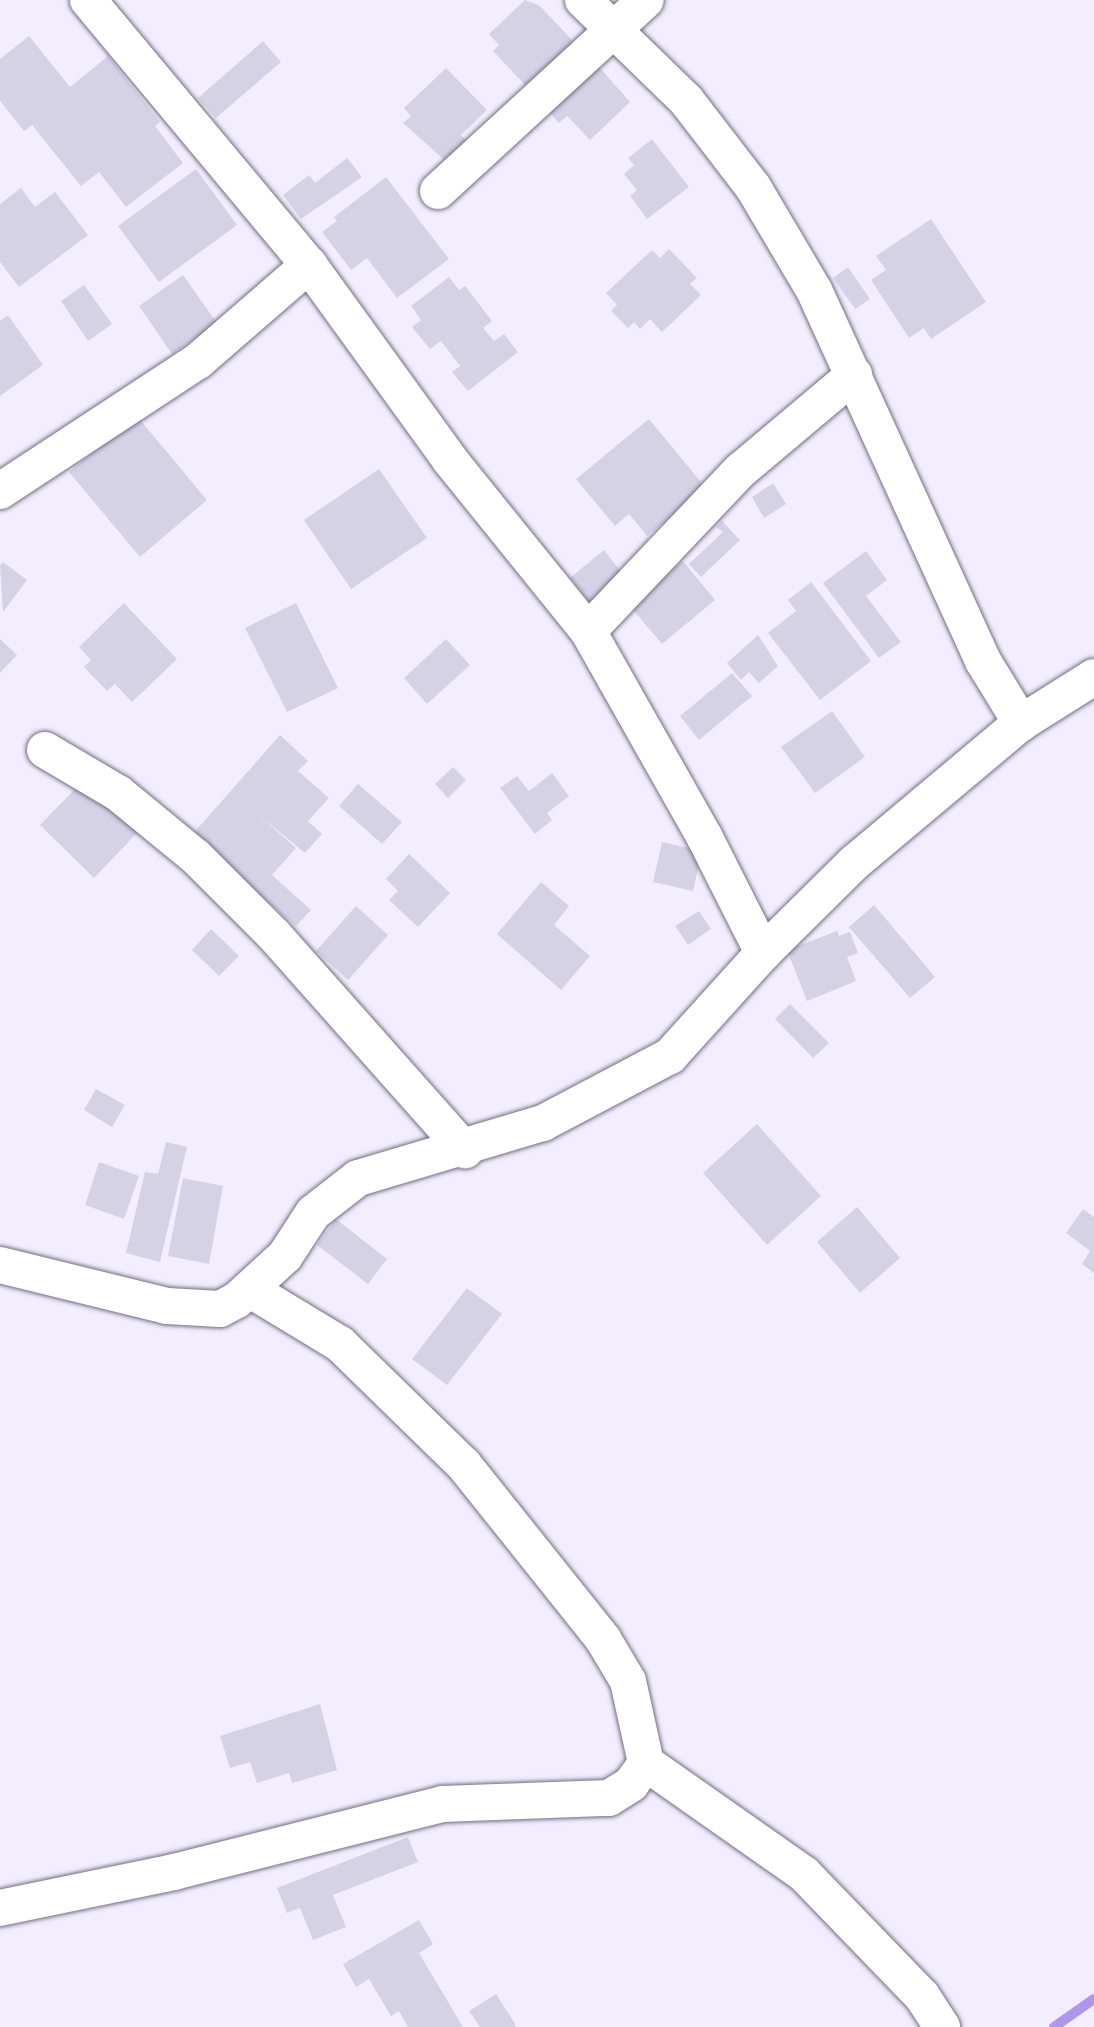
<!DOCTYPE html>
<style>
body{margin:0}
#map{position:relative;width:1094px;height:2027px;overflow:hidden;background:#f2eeff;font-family:Overpass,sans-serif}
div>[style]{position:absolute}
.stream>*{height:10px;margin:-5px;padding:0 5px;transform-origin:5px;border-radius:5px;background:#ae96ed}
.building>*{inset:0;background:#d6d2e6}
.roads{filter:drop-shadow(0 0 2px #726e80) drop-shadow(0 0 2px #726e80)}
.minor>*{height:36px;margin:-18px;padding:0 18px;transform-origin:18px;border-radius:18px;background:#fff}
span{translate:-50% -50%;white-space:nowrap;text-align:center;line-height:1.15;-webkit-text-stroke:6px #f2eeff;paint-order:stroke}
</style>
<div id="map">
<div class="stream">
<i style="left:1054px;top:2027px;width:49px;rotate:-35deg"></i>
</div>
<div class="building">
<i style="clip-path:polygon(525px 0,540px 6px,574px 42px,527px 87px,493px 51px,499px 45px,489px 34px)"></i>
<i style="clip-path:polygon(29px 36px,70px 87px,108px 56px,160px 122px,155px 126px,183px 163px,126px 207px,99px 172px,81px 186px,32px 125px,24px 131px,0 101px,0 59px)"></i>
<i style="clip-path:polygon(263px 41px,281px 62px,216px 118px,198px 98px)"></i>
<i style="clip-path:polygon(593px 60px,630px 102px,590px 140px,567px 116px,559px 123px,543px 105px)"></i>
<i style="clip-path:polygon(446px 68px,487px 110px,461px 135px,470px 145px,450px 165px,403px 123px,411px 116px,404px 108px)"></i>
<i style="clip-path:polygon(652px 139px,689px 187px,647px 219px,630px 196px,637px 190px,624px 174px,634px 165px,628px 158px)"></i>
<i style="clip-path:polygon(347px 158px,362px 177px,301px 219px,283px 195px,309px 175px,315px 183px)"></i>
<i style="clip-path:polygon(196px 169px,237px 225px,159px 282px,118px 226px)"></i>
<i style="clip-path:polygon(386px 177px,449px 259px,397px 298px,367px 258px,351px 270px,322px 232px,337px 221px,334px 217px)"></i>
<i style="clip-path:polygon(21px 188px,35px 207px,55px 192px,88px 235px,19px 287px,0 262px,0 204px)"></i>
<i style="clip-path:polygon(931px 219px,986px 302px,931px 339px,924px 328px,909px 338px,871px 280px,886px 270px,876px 256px)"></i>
<i style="clip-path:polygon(669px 249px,697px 278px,690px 284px,701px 295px,662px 332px,650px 319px,640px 329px,634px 322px,628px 328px,611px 311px,617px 305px,606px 293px,652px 250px,660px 258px)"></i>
<i style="clip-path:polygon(848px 267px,870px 299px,855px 309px,833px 278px)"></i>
<i style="clip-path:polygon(183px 275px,217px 323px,172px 354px,139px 306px)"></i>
<i style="clip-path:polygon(449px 277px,459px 290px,465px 286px,492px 321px,483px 328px,494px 341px,504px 334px,518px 352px,468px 391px,452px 372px,460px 366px,441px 341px,430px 349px,412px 327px,421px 320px,411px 306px)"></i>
<i style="clip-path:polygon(84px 285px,112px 324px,88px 341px,61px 301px)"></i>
<i style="clip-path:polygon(8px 315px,43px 365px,0 396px,0 321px)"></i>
<i style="clip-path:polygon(137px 416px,207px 500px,140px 557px,69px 472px)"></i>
<i style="clip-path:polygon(649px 419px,706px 488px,647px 536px,629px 514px,615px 526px,576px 479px)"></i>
<i style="clip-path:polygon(379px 469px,427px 538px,351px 589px,304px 520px)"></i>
<i style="clip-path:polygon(773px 483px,786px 504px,764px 518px,752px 497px)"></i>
<i style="clip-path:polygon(722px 521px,740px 540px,701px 577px,689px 564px,723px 532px,716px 527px)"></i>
<i style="clip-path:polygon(604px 550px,626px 578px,592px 605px,570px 578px)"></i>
<i style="clip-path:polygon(866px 551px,887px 580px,866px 596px,901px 642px,879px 658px,823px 583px)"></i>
<i style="clip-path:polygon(683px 561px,715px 600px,662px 644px,629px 605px)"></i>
<i style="clip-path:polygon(3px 562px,27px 580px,3px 612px,0 566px)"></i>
<i style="clip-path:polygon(811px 582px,871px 661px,820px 700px,768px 633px,796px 611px,788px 600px)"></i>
<i style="clip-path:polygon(124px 603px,177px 659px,132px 702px,115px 684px,107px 691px,84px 667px,91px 660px,79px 647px)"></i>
<i style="clip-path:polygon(296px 603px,338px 688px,287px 712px,245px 628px)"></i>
<i style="clip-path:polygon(758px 635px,778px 666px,759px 683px,749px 672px,741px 680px,727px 663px)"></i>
<i style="clip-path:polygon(0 639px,17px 655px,0 673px)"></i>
<i style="clip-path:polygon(446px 639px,470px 665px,427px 704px,404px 678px)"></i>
<i style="clip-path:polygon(732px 673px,752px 696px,699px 740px,680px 716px)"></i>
<i style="clip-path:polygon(832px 711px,865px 757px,815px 793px,781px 747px)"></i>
<i style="clip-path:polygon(280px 735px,308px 761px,298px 771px,329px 798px,308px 821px,322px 834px,305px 853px,260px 816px,296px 848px,272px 875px,311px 910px,296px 926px,191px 836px)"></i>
<i style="clip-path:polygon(453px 767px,466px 780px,448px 798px,435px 784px)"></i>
<i style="clip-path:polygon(552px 773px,569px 796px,547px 813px,552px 820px,535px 834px,500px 788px,517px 776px,529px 791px)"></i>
<i style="clip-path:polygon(83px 781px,137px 833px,94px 878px,40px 825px)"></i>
<i style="clip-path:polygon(358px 784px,402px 822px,382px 844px,339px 806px)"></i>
<i style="clip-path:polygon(662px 842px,702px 851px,693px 891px,653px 882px)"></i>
<i style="clip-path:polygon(409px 854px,450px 893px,418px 927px,389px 900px,398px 891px,386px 879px)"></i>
<i style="clip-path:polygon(541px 882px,569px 906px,554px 925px,590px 956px,561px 990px,497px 934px)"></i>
<i style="clip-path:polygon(874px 905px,935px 977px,910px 998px,849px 927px)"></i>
<i style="clip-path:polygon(356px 906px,388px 935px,348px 980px,316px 951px)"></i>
<i style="clip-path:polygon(699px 911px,711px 929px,688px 945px,675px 926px)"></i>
<i style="clip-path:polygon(211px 929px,239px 956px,219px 976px,192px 950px)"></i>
<i style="clip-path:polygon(837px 931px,839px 936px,850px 932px,858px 953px,847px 957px,856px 981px,807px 1001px,787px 950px)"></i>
<i style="clip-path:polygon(790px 1004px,829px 1043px,813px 1058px,775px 1019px)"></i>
<i style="clip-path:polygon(96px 1089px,125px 1105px,112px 1127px,84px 1110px)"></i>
<i style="clip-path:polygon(757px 1124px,821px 1196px,767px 1245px,703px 1173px)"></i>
<i style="clip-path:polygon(166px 1142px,187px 1147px,160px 1262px,126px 1253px,145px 1172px,158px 1174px)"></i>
<i style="clip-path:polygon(99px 1162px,139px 1176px,124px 1219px,85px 1205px)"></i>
<i style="clip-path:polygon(183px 1178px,223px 1186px,209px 1264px,168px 1256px)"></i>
<i style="clip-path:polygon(857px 1207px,900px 1258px,860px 1293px,817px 1242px)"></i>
<i style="clip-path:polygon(1083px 1209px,1094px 1217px,1094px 1273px,1082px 1264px,1090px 1251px,1066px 1233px)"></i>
<i style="clip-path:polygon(336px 1219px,387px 1259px,368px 1284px,317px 1245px)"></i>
<i style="clip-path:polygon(467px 1288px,502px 1314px,447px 1385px,412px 1359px)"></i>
<i style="clip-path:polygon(320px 1704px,337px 1770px,292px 1783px,289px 1773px,257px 1783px,250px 1762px,230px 1768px,220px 1736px)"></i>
<i style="clip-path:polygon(408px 1837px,418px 1862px,333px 1895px,346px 1927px,313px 1940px,300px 1908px,287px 1913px,277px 1888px)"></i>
<i style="clip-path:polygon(419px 1920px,433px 1944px,419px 1953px,463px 2027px,408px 2027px,399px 2011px,391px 2016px,369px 1979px,356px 1987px,343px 1964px)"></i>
<i style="clip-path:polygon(496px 1994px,516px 2025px,514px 2027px,480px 2027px,469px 2011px)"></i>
</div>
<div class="roads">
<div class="minor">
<i style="left:88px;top:0;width:345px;rotate:50.2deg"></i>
<i style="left:309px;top:265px;width:241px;rotate:54.1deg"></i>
<i style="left:450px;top:460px;width:220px;rotate:51.1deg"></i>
<i style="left:588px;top:631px;width:238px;rotate:60.5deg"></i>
<i style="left:705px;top:838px;width:129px;rotate:63.2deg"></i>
<i style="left:583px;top:0;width:144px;rotate:44.2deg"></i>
<i style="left:686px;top:100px;width:110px;rotate:52.4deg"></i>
<i style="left:753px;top:187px;width:120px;rotate:59.4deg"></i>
<i style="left:814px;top:290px;width:408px;rotate:65.5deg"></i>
<i style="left:983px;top:661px;width:73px;rotate:58.5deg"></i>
<i style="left:438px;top:191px;width:282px;rotate:-42.6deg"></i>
<i style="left:0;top:491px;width:237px;rotate:-33.3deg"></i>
<i style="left:198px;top:361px;width:147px;rotate:-40.9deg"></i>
<i style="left:588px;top:631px;width:222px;rotate:-46.5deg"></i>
<i style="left:741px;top:470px;width:148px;rotate:-40.1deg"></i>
<i style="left:45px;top:750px;width:85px;rotate:30.5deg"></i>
<i style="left:118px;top:793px;width:101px;rotate:39.4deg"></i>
<i style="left:196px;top:857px;width:110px;rotate:45deg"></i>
<i style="left:274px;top:935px;width:288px;rotate:48.4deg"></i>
<i style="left:0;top:1265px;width:172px;rotate:13.8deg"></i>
<i style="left:167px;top:1306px;width:53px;rotate:3.2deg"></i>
<i style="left:220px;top:1309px;width:19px;rotate:-28deg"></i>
<i style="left:237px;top:1300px;width:65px;rotate:-42.5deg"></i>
<i style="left:285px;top:1256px;width:51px;rotate:-56.9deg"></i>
<i style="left:313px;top:1213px;width:57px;rotate:-37.9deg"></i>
<i style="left:358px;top:1178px;width:193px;rotate:-16.6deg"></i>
<i style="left:543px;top:1123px;width:144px;rotate:-27.8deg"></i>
<i style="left:670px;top:1056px;width:139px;rotate:-47.9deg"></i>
<i style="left:763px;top:953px;width:128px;rotate:-44.7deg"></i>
<i style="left:854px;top:863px;width:218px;rotate:-40deg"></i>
<i style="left:1021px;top:723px;width:86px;rotate:-32.2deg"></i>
<i style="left:646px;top:1763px;width:193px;rotate:35.1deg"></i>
<i style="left:804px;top:1874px;width:170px;rotate:46deg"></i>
<i style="left:922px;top:1996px;width:37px;rotate:57deg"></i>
<i style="left:0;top:1908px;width:178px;rotate:-11.7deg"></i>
<i style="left:174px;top:1872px;width:276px;rotate:-14.2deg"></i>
<i style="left:442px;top:1804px;width:167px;rotate:-2.1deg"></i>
<i style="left:609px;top:1798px;width:26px;rotate:-32deg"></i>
<i style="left:631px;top:1784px;width:26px;rotate:-54deg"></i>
<i style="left:646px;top:1763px;width:84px;rotate:-102.4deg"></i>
<i style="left:628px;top:1681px;width:49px;rotate:-120.8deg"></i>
<i style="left:603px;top:1639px;width:223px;rotate:-128.6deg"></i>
<i style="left:464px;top:1465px;width:173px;rotate:-135.7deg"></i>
<i style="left:340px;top:1344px;width:104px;rotate:-148.8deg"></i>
</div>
</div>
</div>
